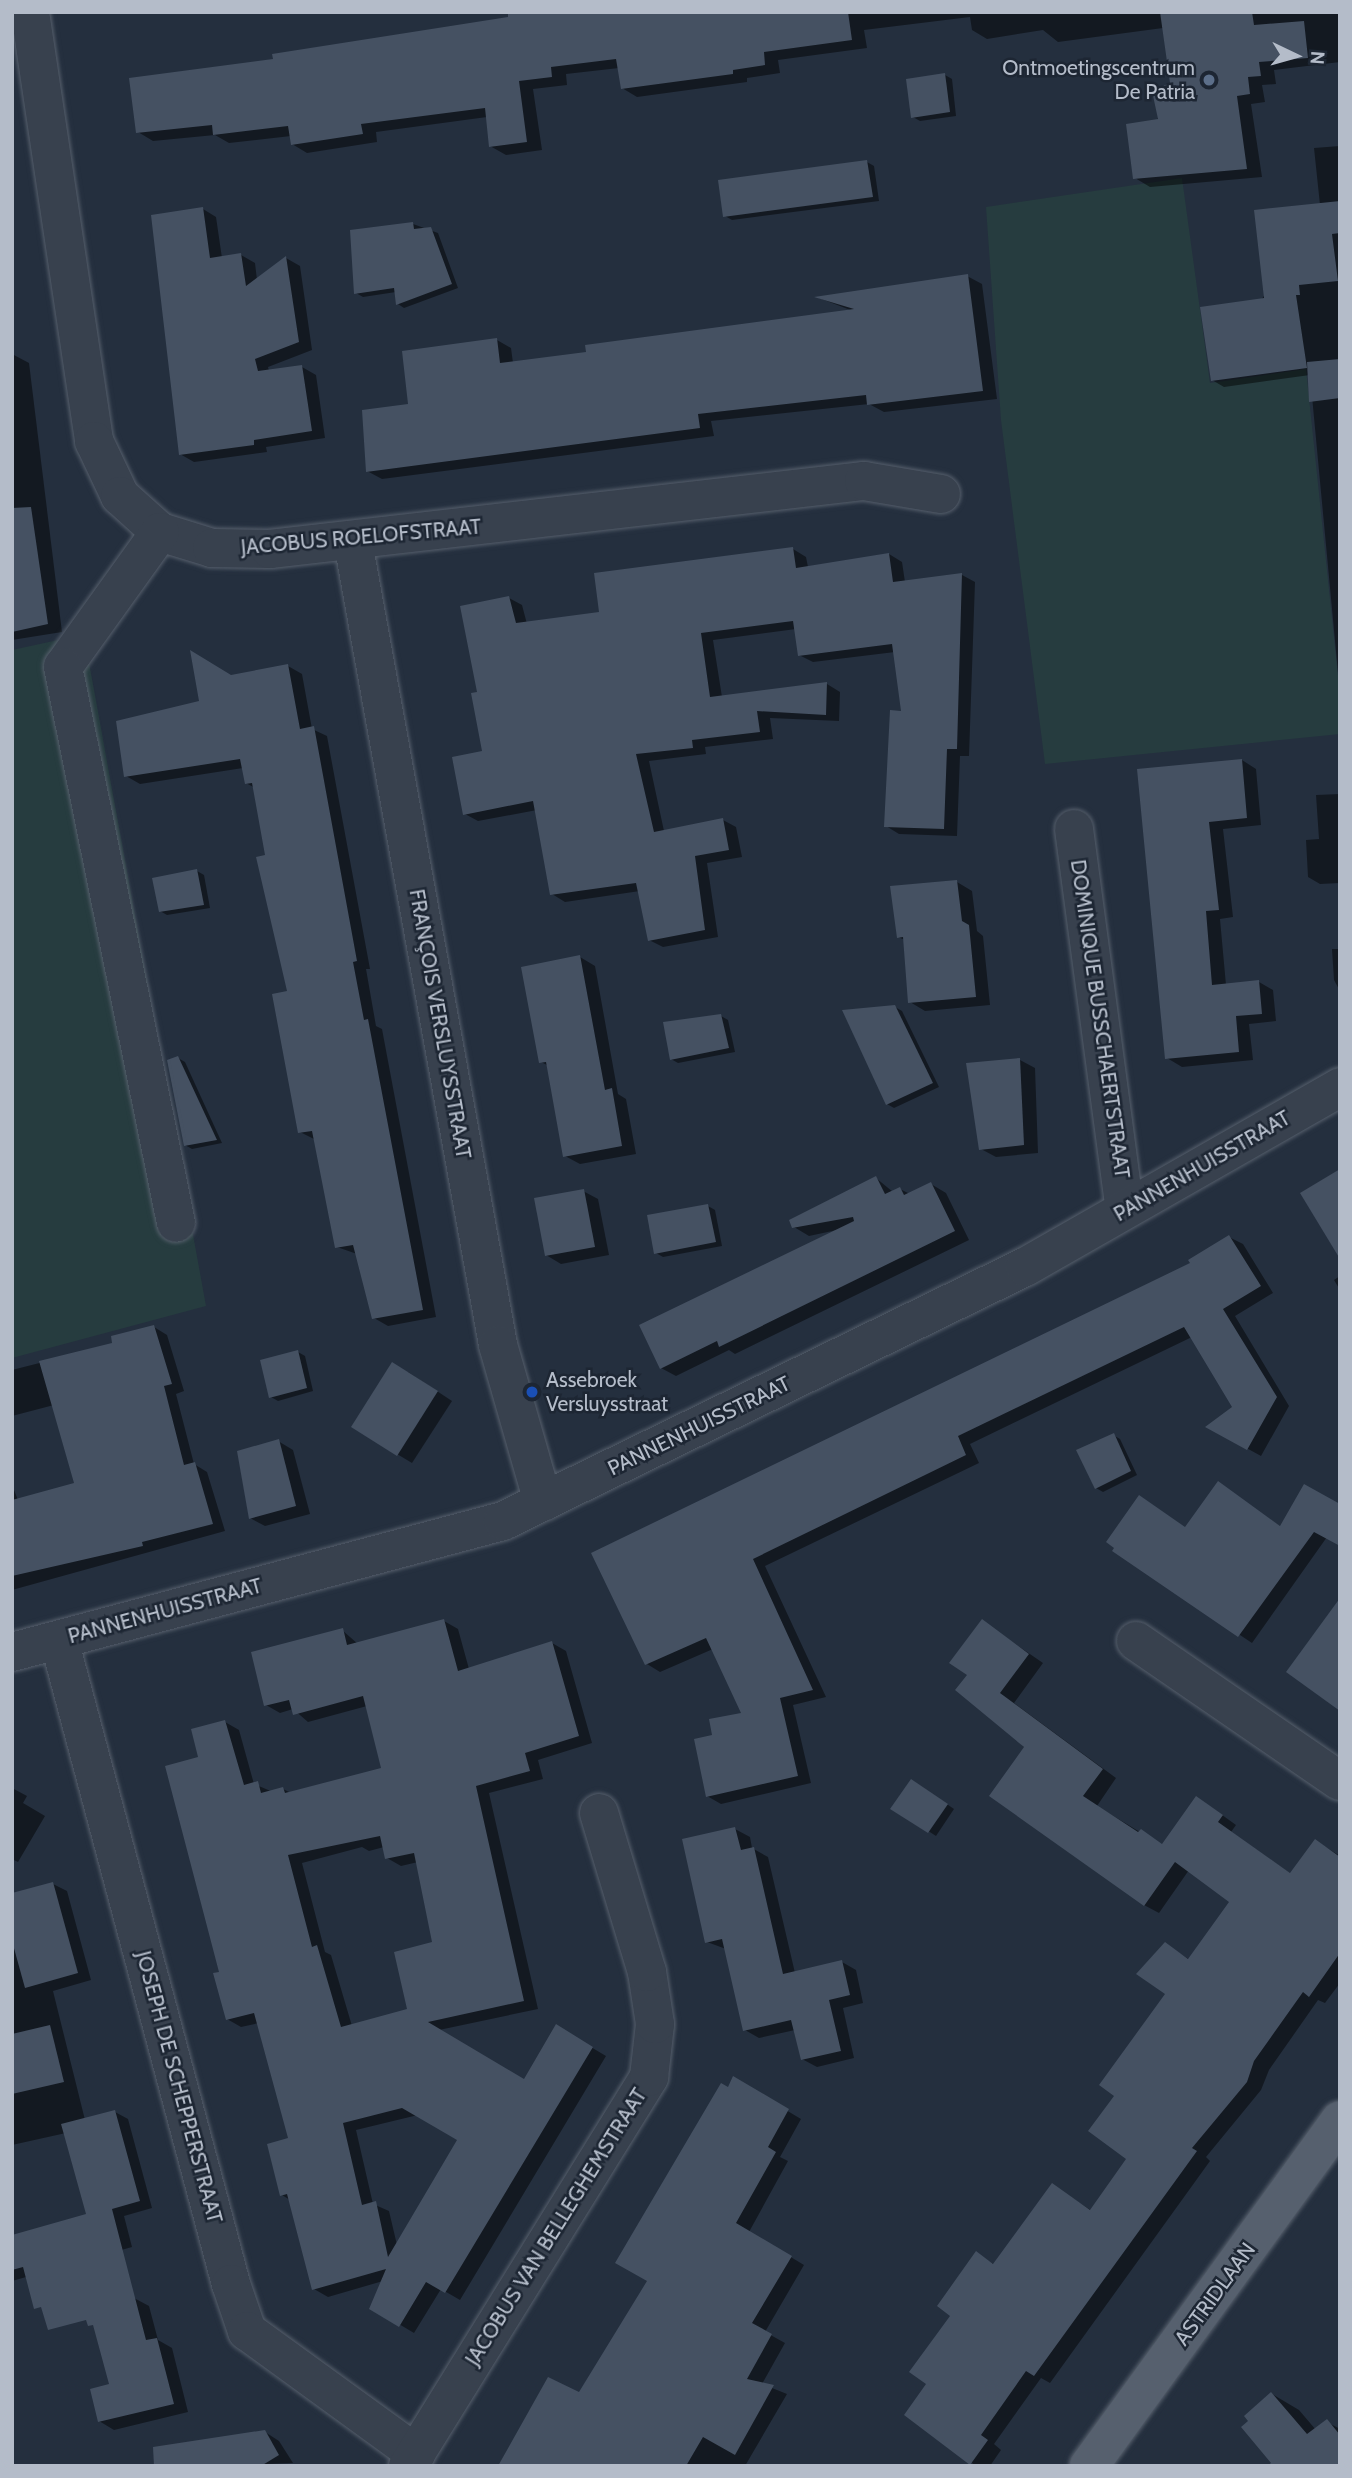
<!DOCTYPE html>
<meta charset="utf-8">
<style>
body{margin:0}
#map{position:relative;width:1352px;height:2478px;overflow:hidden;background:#242f3e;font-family:Cabin,sans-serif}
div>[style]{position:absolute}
.green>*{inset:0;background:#263c3f}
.shadow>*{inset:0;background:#0007}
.building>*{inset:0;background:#455162}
.roads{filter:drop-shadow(0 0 2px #565f6c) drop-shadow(0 0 2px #565f6c)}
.minor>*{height:38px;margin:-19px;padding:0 19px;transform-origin:19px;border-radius:19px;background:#38414e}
.major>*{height:38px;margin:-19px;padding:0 19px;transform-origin:19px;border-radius:19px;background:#56606e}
.dots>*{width:19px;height:19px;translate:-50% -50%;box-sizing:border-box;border:4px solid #1d2633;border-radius:50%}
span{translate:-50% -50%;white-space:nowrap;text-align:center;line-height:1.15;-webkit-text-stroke:5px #1d2633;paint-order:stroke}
.poi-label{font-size:21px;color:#b4bcc9}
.right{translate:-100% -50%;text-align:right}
.left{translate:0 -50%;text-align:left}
.street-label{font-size:21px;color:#b4bcc9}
.frame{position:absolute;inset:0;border:14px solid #b4bcc9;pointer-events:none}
.north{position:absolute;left:1261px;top:21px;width:70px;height:70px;-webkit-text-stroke:5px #1d2633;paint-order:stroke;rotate:95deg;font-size:19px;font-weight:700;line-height:28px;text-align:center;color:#b4bcc9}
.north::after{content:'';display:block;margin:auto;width:24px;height:32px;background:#b4bcc9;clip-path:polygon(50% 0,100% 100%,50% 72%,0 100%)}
</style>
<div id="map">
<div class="green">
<i style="clip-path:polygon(1182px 178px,1210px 383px,1306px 369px,1340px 695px,1340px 734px,1045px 764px,1001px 420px,986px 207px)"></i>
<i style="clip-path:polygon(72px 637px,88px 657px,206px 1306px,12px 1358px,12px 650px)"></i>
</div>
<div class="shadow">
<i style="clip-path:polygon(509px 12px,1340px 12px,1340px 62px,1274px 70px,1276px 84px,1262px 85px,1265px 102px,1251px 104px,1262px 177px,1150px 187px,1135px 178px,1171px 84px,1163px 28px,1058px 42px,1043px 30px,987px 39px,972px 30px,970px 17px,864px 30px,867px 48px,778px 60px,780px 73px,747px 78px,747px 82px,637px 97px,622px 88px,619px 68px,566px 74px,567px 85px,533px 89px,542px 150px,506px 155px,490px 146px,487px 117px,376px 132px,377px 142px,307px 153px,292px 144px,291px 136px,229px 143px,215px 135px,153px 141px,138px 132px,275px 60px,274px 55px,510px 18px)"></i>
<i style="clip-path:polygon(945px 75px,952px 79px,956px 116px,920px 121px,913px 117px)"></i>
<i style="clip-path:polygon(1340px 146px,1340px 694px,1310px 375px,1224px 387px,1212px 380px,1320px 205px,1314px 148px)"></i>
<i style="clip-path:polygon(867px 162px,874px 166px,879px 201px,732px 220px,725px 216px)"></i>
<i style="clip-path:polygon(203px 209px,216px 217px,222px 258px,241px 255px,255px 263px,257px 280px,286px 258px,300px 266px,312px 350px,268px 367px,269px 371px,302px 367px,316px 375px,325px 438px,266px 447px,267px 452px,194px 462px,180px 454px)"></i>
<i style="clip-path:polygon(413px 224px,438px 233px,458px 288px,404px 308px,398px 304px,396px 292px,363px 297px,356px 293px)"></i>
<i style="clip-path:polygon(967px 276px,982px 284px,997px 399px,884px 412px,869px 404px,711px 421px,714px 436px,382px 479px,367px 471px,410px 406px,497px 340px,511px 348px,513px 363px,588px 354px,853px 311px,819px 298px)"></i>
<i style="clip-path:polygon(12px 354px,29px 363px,62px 632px,12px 640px)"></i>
<i style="clip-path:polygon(793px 549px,806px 557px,808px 567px,889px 554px,902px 562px,905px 582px,962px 575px,975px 582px,969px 756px,960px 756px,957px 836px,899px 834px,886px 826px,903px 712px,895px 652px,813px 662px,799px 655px,796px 629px,713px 640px,722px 697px,827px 684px,840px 692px,839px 721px,770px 718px,773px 739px,705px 747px,706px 754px,649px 761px,664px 831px,723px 820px,736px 827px,742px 857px,707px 863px,718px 937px,663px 947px,649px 940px,640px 891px,565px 902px,552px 894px,537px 810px,478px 821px,465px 814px,484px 753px,479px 693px,509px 598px,522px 605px,527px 624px,601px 613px)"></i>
<i style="clip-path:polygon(288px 666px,302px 674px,312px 729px,327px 736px,370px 969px,366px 969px,376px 1026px,382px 1029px,436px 1317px,388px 1326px,374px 1318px,357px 1254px,337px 1247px,316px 1140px,300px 1132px,289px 992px,255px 788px,246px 783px,243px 768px,140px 784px,126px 776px,231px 677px)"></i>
<i style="clip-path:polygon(1242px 760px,1256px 769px,1261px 825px,1223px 829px,1233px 917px,1220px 919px,1226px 985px,1259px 982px,1273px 990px,1276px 1021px,1249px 1024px,1253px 1060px,1182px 1067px,1167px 1058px,1139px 771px)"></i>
<i style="clip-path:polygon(1340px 794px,1340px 883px,1320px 884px,1308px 877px,1306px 840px,1319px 839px,1316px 795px)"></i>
<i style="clip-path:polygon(197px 871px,204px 875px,210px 908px,167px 915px,160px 911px)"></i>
<i style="clip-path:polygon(957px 882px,972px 891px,977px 931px,983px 936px,990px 1005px,925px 1011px,910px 1002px,905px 940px,898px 937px)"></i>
<i style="clip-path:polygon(1332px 949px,1340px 949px,1340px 991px,1334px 980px)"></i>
<i style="clip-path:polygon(580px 957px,595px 966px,618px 1094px,626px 1099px,636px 1154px,580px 1164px,565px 1156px,549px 1066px,541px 1062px)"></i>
<i style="clip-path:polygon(895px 1007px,902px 1011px,939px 1087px,894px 1108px,887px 1104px)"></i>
<i style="clip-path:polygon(721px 1016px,728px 1020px,735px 1052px,678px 1063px,671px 1059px)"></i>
<i style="clip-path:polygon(178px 1058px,185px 1062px,222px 1143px,192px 1149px,185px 1145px)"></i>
<i style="clip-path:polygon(1020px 1060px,1035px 1068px,1038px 1153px,996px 1157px,981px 1149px,968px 1064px)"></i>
<i style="clip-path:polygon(876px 1178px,893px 1192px,900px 1189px,910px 1194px,931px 1184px,946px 1193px,969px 1240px,735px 1354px,729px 1350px,676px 1376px,661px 1368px,837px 1230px,809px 1236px,794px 1227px)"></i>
<i style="clip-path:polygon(583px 1191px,598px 1199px,609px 1255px,561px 1264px,546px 1255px)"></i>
<i style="clip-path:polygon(708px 1206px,715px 1210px,722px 1246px,663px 1257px,656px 1253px)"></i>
<i style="clip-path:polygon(1229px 1237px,1243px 1244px,1273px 1293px,1235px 1316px,1289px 1406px,1261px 1456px,1208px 1427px,1234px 1407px,1192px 1337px,970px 1444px,979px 1463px,765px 1566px,826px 1697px,793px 1705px,811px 1783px,721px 1804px,707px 1796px,715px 1736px,743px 1715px,713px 1649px,660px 1672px,647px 1664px,593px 1554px,1193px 1264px)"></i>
<i style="clip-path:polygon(1340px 1276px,1340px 1290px,1334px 1280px)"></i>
<i style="clip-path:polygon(154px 1327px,167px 1335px,184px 1391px,176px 1394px,194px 1464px,207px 1472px,225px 1531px,12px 1590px,12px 1485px,18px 1500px,76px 1485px,54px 1405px,12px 1416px,12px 1370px,114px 1344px)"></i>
<i style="clip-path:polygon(298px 1352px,305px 1356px,313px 1391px,278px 1401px,271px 1397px)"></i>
<i style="clip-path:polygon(408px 1372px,452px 1401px,412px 1463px,397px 1454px)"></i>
<i style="clip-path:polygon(1113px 1435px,1120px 1439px,1137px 1475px,1103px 1492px,1096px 1488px)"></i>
<i style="clip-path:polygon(278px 1441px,293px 1450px,310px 1514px,265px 1526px,250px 1518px)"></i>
<i style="clip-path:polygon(1218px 1483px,1281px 1527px,1305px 1486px,1327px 1537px,1252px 1643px,1114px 1551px,1140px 1497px,1186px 1529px)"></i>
<i style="clip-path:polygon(evenodd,444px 1621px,458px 1629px,469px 1669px,552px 1643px,566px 1651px,592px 1743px,538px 1760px,543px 1779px,489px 1793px,538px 2009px,439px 2030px,525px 2082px,557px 2027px,606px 2056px,460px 2300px,441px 2289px,414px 2333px,372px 2308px,383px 2281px,328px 2297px,314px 2289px,290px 2200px,282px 2195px,290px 2139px,259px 2023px,241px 2027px,227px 2019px,201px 1758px,225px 1722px,239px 1730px,254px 1784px,273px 1792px,283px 1789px,291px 1793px,383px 1770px,367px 1706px,308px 1722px,293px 1709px,280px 1713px,266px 1705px,342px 1630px,358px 1644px,444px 1621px,362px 1847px,369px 1851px,384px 1847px,387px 1858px,401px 1866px,418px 1862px,434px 1943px,409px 2011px,352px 2026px,331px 1955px,325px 1952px,302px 1863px,362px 1847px,444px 1621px,418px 2115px,459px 2139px,397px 2245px,389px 2211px,373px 2204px,356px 2130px,418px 2115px)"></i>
<i style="clip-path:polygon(982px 1621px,1043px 1663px,1014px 1703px,1116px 1778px,1097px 1806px,1163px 1846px,1211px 1807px,1236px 1825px,1231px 1832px,1291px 1874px,1316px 1841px,1340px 1856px,1340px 1983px,1325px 2003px,1318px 2000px,1269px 2070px,1261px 2090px,1206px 2157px,1210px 2161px,1050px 2383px,1041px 2378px,994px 2444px,1001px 2450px,990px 2466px,974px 2466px,928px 2384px,976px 2254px,995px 2265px,1052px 2185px,1092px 2211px,1128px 2159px,1117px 2095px,1167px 1994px,1165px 1944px,1190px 1960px,1231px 1902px,1189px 1870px,1159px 1913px,1144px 1905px,969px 1675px)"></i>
<i style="clip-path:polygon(919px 1785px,954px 1809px,936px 1836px,893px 1808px)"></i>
<i style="clip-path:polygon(12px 1788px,27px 1796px,23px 1803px,45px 1816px,18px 1862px,12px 1859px)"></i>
<i style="clip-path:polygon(735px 1829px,750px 1837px,752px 1848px,768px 1857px,795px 1973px,842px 1962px,856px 1970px,863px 2003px,843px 2008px,854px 2058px,817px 2067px,802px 2059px,795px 2030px,759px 2038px,745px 2030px,726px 1949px,707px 1942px)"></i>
<i style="clip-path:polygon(53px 1884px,67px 1891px,91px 1980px,53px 1991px,85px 2120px,115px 2112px,128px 2119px,152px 2208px,124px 2216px,132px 2247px,12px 2281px,12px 2238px,88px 2215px,66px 2133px,12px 2145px,12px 1895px)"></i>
<i style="clip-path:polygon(734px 2079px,801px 2119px,780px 2157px,788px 2161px,749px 2232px,804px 2265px,765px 2332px,785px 2343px,762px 2384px,787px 2394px,745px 2466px,678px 2466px,580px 2394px,649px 2281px)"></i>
<i style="clip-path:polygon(134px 2298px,149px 2306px,158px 2340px,172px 2348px,188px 2412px,114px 2430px,99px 2421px)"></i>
<i style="clip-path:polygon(1272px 2394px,1299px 2410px,1316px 2430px,1327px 2422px,1340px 2429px,1340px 2466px,1276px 2466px)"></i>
<i style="clip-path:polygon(265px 2432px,279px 2441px,293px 2463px,210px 2466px)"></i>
</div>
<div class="building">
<i style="clip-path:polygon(508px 12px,848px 12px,852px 40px,764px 52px,765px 65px,733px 70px,733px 74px,621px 89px,616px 59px,551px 67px,552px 77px,519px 81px,527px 142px,489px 147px,485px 108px,361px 124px,363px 134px,291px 145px,288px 126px,213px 135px,212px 125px,136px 133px,129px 78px,273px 59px,272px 54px,508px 17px)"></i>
<i style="clip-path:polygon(1160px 12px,1252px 12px,1254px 25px,1304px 21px,1308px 58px,1259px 62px,1261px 76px,1248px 77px,1250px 94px,1237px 96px,1247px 169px,1133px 179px,1126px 124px,1158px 119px,1152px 91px,1170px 83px)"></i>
<i style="clip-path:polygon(945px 73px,950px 112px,911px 118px,906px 79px)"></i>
<i style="clip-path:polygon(867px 160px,873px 197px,723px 217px,718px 180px)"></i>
<i style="clip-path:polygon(1340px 201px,1340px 233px,1332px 234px,1338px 281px,1299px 285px,1300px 295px,1296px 295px,1307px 368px,1211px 381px,1200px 307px,1264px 298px,1254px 210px)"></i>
<i style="clip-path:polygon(203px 207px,210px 258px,241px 253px,246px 286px,286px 256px,299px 342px,255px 359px,258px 371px,302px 365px,312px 431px,254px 440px,254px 445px,179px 455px,151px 215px)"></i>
<i style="clip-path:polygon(413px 222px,414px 229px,431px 227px,452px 284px,396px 305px,394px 288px,354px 294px,350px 230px)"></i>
<i style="clip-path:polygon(968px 274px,983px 391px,867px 405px,866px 395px,698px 414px,700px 428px,366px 472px,362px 410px,408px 404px,402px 351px,497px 338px,500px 363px,586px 352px,585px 345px,854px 309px,814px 297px)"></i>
<i style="clip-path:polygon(1340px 359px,1340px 398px,1309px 402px,1307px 362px)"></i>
<i style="clip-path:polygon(31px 507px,48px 624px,12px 632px,12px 508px)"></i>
<i style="clip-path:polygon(793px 547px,796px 568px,889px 553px,893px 582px,962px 573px,957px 749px,947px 749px,944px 829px,884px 827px,890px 710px,901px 711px,892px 644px,798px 656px,793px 621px,701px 633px,710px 697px,827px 682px,826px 715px,757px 711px,760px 732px,692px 740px,693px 748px,636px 754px,654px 832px,723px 818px,729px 850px,695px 856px,705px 930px,648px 941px,636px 883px,550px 895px,533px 801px,463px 815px,452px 757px,482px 751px,471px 693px,477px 692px,460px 606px,509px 596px,516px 623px,599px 612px,594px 573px)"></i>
<i style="clip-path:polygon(190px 650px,231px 675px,288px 664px,300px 729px,314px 726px,357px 961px,353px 962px,364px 1020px,368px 1019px,423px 1310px,372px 1319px,353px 1245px,335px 1248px,312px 1131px,298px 1133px,272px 994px,287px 991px,256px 857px,265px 855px,252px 783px,245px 784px,240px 759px,124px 777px,116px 721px,199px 701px)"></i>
<i style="clip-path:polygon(1242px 759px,1247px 818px,1209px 822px,1219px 910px,1206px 911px,1212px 985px,1259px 980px,1262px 1014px,1236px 1016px,1239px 1052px,1165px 1059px,1137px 769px)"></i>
<i style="clip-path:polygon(197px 869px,204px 905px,159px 912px,152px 878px)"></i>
<i style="clip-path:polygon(957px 880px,962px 921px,969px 925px,976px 997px,908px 1003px,903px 937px,897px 938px,890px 886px)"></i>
<i style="clip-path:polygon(580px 955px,605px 1090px,612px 1088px,622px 1146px,563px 1157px,546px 1062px,539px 1063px,521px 967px)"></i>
<i style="clip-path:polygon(895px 1005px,933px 1083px,886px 1105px,842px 1010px)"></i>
<i style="clip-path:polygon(721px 1014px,729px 1048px,670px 1060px,663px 1022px)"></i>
<i style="clip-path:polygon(178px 1056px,217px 1140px,184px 1146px,167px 1060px)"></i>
<i style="clip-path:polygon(1020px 1058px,1024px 1145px,979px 1150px,966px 1063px)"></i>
<i style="clip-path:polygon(1340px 1169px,1340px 1259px,1300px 1193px)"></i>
<i style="clip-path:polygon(876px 1176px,885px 1194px,900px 1187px,904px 1195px,931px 1182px,955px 1231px,719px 1347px,717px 1341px,660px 1369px,639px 1325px,854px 1221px,853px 1217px,792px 1228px,789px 1220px)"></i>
<i style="clip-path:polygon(584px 1189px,595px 1247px,545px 1256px,534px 1198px)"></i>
<i style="clip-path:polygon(708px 1204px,716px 1242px,654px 1254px,647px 1215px)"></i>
<i style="clip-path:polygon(1229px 1235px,1261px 1286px,1223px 1309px,1277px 1397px,1247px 1450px,1205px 1427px,1232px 1407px,1184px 1327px,958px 1436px,966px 1455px,753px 1559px,813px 1690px,780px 1698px,798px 1776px,706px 1797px,694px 1739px,712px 1735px,709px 1719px,741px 1713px,706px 1638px,645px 1665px,591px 1553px,1190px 1263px,1188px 1260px)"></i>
<i style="clip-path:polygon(154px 1325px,172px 1384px,164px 1386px,184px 1465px,195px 1462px,213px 1524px,142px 1542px,143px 1546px,12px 1576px,12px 1500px,74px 1483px,39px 1361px,112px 1343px,111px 1336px)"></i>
<i style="clip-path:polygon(298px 1350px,307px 1388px,269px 1398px,260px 1360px)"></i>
<i style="clip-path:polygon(392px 1362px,438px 1391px,397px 1456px,351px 1427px)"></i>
<i style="clip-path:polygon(1114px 1433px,1131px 1471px,1095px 1489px,1076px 1450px)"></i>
<i style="clip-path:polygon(279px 1439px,296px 1506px,249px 1519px,237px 1451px)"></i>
<i style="clip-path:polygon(1218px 1481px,1280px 1526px,1304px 1484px,1340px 1504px,1340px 1546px,1314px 1532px,1238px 1637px,1112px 1551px,1114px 1548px,1106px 1542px,1139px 1495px,1185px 1527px)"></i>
<i style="clip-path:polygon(1340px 1598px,1340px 1711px,1286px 1672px)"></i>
<i style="clip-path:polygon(evenodd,444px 1619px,458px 1671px,552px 1641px,579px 1736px,525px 1753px,530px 1771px,476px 1786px,524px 2001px,428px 2022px,524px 2079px,556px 2024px,593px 2047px,445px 2293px,426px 2282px,399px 2327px,369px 2309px,386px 2269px,312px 2290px,287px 2194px,280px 2196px,267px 2144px,288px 2138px,254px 2013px,226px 2020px,213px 1973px,219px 1972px,165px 1766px,198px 1757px,191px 1729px,225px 1720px,244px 1785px,258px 1781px,261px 1793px,283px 1787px,285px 1793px,381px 1768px,363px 1696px,293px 1715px,289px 1700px,264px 1706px,251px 1652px,343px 1628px,347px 1645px,444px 1619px,380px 1836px,385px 1859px,414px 1853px,432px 1942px,394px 1952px,407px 2009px,341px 2027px,317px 1945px,312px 1947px,288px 1855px,380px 1836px,444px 1619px,402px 2108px,457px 2140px,388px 2257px,376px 2201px,362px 2205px,343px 2123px,402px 2108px)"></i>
<i style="clip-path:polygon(982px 1619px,1029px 1654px,1000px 1693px,1103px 1769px,1083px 1796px,1138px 1832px,1141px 1829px,1162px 1844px,1196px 1796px,1223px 1815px,1218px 1822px,1290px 1873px,1315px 1839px,1340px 1857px,1340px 1953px,1309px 1997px,1303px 1992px,1254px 2061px,1247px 2082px,1192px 2148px,1197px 2151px,1034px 2376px,1026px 2371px,981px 2435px,988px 2440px,970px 2465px,904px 2415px,926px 2384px,909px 2372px,950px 2316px,937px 2306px,976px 2251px,993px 2264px,1052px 2183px,1090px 2210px,1126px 2159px,1088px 2131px,1114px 2096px,1099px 2085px,1165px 1994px,1136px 1974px,1165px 1942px,1188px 1959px,1229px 1902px,1175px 1862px,1144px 1906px,989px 1796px,1024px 1747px,955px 1690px,967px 1675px,949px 1663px)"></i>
<i style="clip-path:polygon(911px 1779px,948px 1804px,928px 1833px,890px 1809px)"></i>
<i style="clip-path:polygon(735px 1827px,741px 1850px,754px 1847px,783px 1974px,842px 1960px,850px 1995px,829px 2000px,841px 2051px,801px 2060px,791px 2020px,743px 2031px,722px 1939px,705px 1943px,682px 1839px)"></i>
<i style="clip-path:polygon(53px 1882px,78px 1973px,25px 1988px,12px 1941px,12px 1893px)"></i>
<i style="clip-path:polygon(50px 2025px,64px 2082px,12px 2094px,12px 2034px)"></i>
<i style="clip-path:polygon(733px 2076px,789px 2109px,768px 2147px,776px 2152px,736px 2223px,792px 2256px,752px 2323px,772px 2334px,747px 2379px,774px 2385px,735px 2455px,703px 2437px,686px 2466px,498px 2466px,548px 2377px,579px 2392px,647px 2281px,615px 2263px,721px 2083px,728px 2087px)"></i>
<i style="clip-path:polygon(115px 2110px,140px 2201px,112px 2209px,146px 2340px,157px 2338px,174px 2404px,98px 2422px,90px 2389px,109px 2384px,93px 2325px,88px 2326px,86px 2320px,48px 2330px,41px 2307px,34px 2309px,23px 2267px,12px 2270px,12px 2235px,86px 2214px,61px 2124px)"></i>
<i style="clip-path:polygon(1271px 2392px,1307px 2434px,1327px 2419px,1340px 2435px,1340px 2466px,1267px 2466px,1271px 2463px,1241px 2427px,1248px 2421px,1244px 2416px)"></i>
<i style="clip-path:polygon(265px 2430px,279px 2455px,261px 2466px,154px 2466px,153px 2447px)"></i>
</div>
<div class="roads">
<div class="minor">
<i style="left:30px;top:12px;width:434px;rotate:81.5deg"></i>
<i style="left:94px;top:441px;width:61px;rotate:64.7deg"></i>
<i style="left:120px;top:496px;width:54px;rotate:42deg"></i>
<i style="left:160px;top:532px;width:54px;rotate:17.1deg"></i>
<i style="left:212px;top:548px;width:58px;rotate:1deg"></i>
<i style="left:270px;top:549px;width:598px;rotate:-6.53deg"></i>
<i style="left:864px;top:481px;width:78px;rotate:9.6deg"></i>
<i style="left:160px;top:532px;width:166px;rotate:125.7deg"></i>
<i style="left:63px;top:667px;width:567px;rotate:78.51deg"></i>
<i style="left:353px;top:542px;width:816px;rotate:79.76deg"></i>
<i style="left:498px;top:1345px;width:163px;rotate:74deg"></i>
<i style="left:1074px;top:829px;width:383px;rotate:82.4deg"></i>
<i style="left:59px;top:1640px;width:667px;rotate:75.05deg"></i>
<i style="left:231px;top:2284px;width:50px;rotate:71.2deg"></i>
<i style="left:247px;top:2331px;width:209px;rotate:36deg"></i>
<i style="left:1136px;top:1641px;width:247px;rotate:34.5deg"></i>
<i style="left:12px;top:1652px;width:508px;rotate:-14.94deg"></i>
<i style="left:503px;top:1521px;width:581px;rotate:-25.95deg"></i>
<i style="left:1025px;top:1267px;width:363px;rotate:-29.7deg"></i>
<i style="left:408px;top:2466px;width:458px;rotate:-58.2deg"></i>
<i style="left:649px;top:2077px;width:53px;rotate:-83.5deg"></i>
<i style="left:655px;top:2024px;width:53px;rotate:-98.7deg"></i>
<i style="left:647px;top:1972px;width:166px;rotate:-106.8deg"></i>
</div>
<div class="major">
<i style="left:1089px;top:2466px;width:427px;rotate:-54deg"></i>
</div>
</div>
<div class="dots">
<i style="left:1209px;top:80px;background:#5c6f8a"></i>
<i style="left:532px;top:1392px;background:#1a4fb4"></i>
</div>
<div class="poi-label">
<span class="right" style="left:1195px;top:80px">Ontmoetingscentrum<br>De Patria</span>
<span class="left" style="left:546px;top:1392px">Assebroek<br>Versluysstraat</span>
</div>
<div class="street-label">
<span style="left:361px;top:537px;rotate:-5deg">JACOBUS ROELOFSTRAAT</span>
<span style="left:1100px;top:1019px;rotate:82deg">DOMINIQUE BUSSCHAERTSTRAAT</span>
<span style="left:440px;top:1024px;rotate:80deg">FRANÇOIS VERSLUYSSTRAAT</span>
<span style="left:1202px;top:1166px;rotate:-30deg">PANNENHUISSTRAAT</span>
<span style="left:699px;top:1426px;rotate:-26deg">PANNENHUISSTRAAT</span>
<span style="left:165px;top:1611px;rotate:-15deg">PANNENHUISSTRAAT</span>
<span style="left:179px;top:2087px;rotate:75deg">JOSEPH DE SCHEPPERSTRAAT</span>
<span style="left:556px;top:2227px;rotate:-58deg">JACOBUS VAN BELLEGHEMSTRAAT</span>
<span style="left:1215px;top:2294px;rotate:-54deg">ASTRIDLAAN</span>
</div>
<div class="frame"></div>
<div class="north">N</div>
</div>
